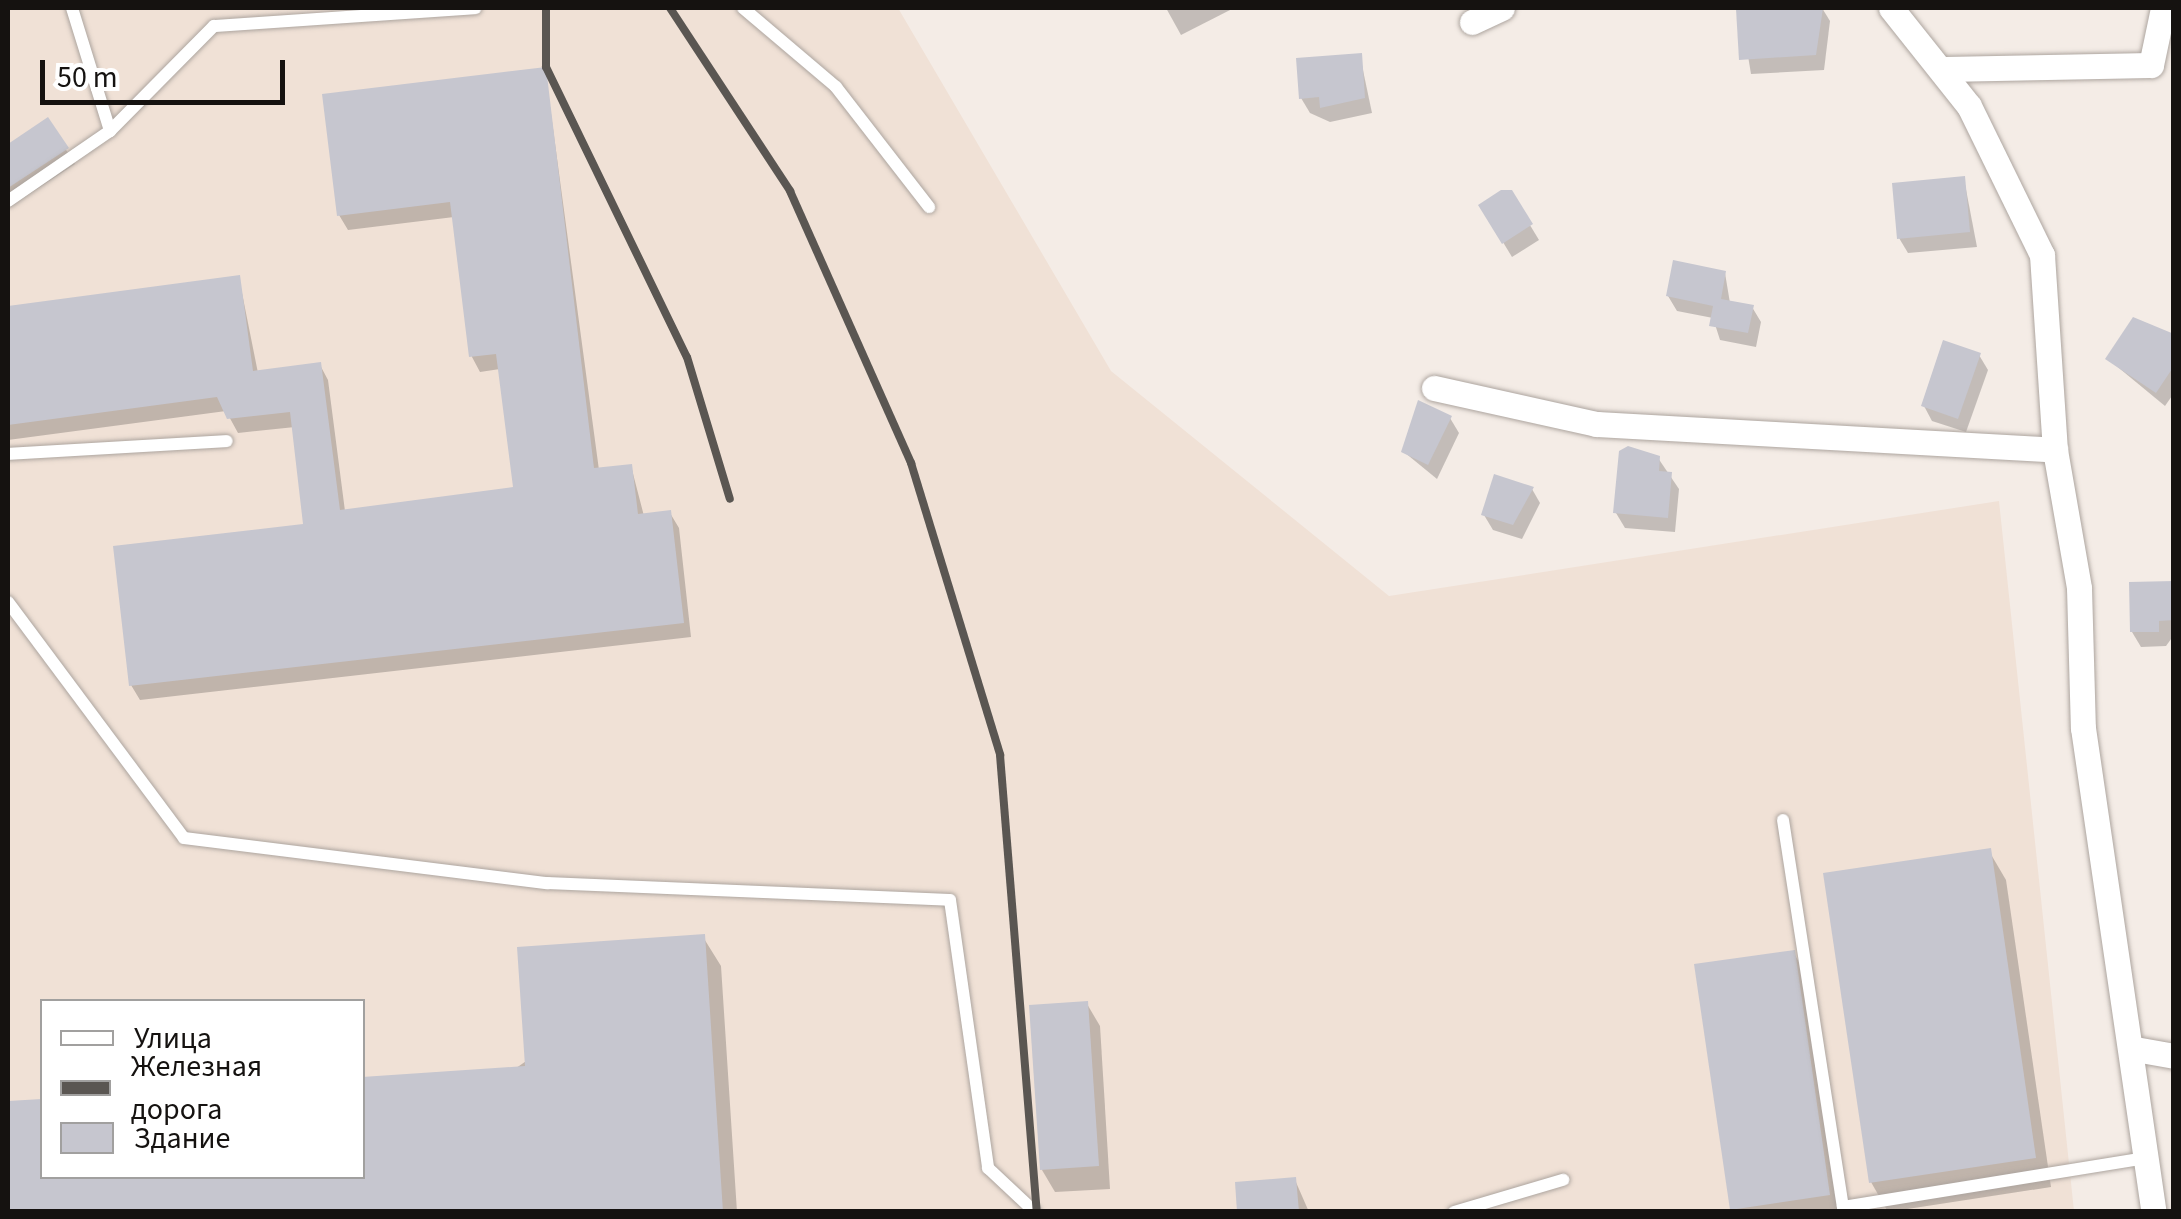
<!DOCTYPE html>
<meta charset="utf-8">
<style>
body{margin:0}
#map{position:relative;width:2181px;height:1219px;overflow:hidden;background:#f4ece6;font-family:"Source Sans 3",sans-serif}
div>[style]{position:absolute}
.built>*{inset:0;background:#f0e1d6}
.shadow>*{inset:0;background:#0003}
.building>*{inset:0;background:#c6c6cf}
.roads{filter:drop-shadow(0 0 2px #ada59f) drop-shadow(0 0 2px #ada59f)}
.service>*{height:12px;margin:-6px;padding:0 6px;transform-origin:6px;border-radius:6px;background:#fff}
.minor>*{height:25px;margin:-12.5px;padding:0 12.5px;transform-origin:12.5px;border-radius:12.5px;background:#fff}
.rail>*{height:8px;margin:-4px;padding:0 4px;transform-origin:4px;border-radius:4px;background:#5a5652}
span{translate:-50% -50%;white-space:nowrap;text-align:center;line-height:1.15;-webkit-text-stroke:9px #fff;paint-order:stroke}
.frame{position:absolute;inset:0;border:10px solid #151210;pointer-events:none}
.legend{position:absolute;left:40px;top:999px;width:325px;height:180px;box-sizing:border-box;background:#fff;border:2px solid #a1a09f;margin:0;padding:12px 18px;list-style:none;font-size:30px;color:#151210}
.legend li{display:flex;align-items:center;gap:20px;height:50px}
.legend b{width:50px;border:2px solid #a1a09f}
.scale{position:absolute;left:40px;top:60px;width:245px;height:45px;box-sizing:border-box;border:5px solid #151210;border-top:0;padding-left:12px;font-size:30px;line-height:35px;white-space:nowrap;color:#151210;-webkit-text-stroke:8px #fff;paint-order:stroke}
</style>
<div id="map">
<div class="built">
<i style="clip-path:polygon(evenodd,8px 8px,898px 8px,1111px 371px,1389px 596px,1999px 501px,2074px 1211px,8px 1211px,8px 8px,42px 1002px,362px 1002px,362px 1176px,42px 1176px,42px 1002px)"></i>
</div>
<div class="shadow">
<i style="clip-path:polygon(1166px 8px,1234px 8px,1181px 35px)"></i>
<i style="clip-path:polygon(1740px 8px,1822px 8px,1830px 21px,1824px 70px,1751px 74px)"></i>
<i style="clip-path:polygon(1360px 56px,1372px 113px,1330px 122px,1310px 113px,1301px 98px)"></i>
<i style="clip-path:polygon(545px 69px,599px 470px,631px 466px,644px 516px,670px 513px,679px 528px,691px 637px,140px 700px,131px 685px,306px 526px,295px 427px,238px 433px,226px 411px,8px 440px,8px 309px,239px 278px,258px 373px,320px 365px,328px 380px,345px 511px,516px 489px,500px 369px,480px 372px,472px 357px,454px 217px,348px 230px,339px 215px)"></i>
<i style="clip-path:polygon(48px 121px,75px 164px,8px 208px,8px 152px)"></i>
<i style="clip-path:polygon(1964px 179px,1977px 247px,1908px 253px,1899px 238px)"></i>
<i style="clip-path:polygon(1511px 194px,1539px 240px,1512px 257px,1481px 206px)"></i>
<i style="clip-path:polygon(1725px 273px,1730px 303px,1752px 307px,1761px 322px,1756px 347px,1720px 340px,1713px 318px,1677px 311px,1668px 296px)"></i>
<i style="clip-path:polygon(2174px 337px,2174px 393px,2165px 406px,2108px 359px)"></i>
<i style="clip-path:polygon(1979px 355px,1988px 370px,1966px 432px,1932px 421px,1924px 406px)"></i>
<i style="clip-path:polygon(1450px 418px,1459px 433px,1437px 479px,1404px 452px)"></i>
<i style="clip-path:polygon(1658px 458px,1679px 489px,1675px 532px,1625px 528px,1616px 513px)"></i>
<i style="clip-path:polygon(1532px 489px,1540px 503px,1522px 539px,1493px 530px,1484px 515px)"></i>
<i style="clip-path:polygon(2174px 583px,2174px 635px,2166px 646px,2141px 647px,2132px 632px)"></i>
<i style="clip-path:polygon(1989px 851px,2006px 880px,2051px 1187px,1888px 1212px,1871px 1182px)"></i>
<i style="clip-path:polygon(703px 937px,721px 966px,737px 1212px,8px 1212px,8px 1104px,42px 1101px,42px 1176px,362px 1176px)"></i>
<i style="clip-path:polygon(1793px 952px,1811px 982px,1844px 1212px,1734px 1212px)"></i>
<i style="clip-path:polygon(1087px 1004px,1100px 1026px,1110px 1189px,1055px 1192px,1042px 1170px)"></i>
<i style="clip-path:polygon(1295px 1180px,1309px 1212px,1240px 1212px)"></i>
</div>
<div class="building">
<i style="clip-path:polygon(1823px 8px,1816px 55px,1739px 60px,1736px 9px)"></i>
<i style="clip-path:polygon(1362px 53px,1365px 98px,1320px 108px,1319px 97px,1299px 99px,1296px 58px)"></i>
<i style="clip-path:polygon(546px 67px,594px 468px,632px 464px,638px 514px,671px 510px,684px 623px,129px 686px,113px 546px,303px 524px,290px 412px,227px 419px,217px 397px,8px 425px,8px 306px,240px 275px,253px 371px,321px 362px,340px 510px,513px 487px,496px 354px,469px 357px,450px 202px,337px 216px,322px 94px)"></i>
<i style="clip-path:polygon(48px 117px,69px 148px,8px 188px,8px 144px)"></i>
<i style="clip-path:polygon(1965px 176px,1970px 232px,1897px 239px,1892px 183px)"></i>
<i style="clip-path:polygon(1501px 190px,1512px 190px,1533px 224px,1502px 244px,1478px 205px)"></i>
<i style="clip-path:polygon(1673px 260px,1726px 271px,1721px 299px,1754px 305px,1748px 333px,1709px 326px,1713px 306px,1666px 296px)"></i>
<i style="clip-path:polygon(2133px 317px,2174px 334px,2174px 366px,2156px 393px,2105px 359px)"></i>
<i style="clip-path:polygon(1943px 340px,1981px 353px,1958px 419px,1921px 406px)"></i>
<i style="clip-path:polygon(1418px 400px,1452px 416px,1428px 465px,1401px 452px)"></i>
<i style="clip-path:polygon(1628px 446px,1660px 456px,1659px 471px,1672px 472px,1668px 518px,1613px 513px,1619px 451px)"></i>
<i style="clip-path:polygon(1494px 474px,1534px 487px,1513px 525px,1481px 515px)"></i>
<i style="clip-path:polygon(2174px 581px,2174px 620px,2159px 621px,2159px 632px,2130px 632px,2129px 582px)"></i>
<i style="clip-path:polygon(1991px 848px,2036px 1158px,1869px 1183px,1823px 873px)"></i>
<i style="clip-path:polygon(705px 934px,723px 1212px,8px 1212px,8px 1101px,42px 1099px,42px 1176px,362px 1176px,362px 1077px,525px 1066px,517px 947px)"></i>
<i style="clip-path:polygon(1795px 950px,1830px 1195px,1730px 1210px,1694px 964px)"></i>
<i style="clip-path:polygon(1088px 1001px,1099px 1166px,1040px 1170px,1029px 1005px)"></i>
<i style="clip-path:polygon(1296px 1177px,1299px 1212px,1237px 1212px,1235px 1182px)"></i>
</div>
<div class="roads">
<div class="service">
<i style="left:72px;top:8px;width:129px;rotate:72.8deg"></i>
<i style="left:743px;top:8px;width:122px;rotate:40.3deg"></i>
<i style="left:836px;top:87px;width:152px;rotate:52.2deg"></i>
<i style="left:8px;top:201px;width:124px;rotate:-34.5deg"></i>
<i style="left:110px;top:131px;width:148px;rotate:-45.3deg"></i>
<i style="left:214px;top:26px;width:262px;rotate:-3.9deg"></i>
<i style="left:8px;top:454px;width:219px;rotate:-3.4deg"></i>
<i style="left:8px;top:602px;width:294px;rotate:53.3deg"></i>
<i style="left:184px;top:838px;width:366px;rotate:7.1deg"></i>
<i style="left:547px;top:883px;width:403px;rotate:2.4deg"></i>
<i style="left:950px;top:900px;width:271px;rotate:81.9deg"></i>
<i style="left:988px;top:1168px;width:64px;rotate:43.1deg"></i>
<i style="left:1783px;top:820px;width:392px;rotate:81.2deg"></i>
<i style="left:1843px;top:1207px;width:307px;rotate:-9.2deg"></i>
<i style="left:1454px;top:1212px;width:114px;rotate:-16.4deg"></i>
</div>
<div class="minor">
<i style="left:1891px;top:8px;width:125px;rotate:51.5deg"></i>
<i style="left:1969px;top:106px;width:166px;rotate:63.9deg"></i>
<i style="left:2042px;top:255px;width:195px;rotate:86.2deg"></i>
<i style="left:2055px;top:450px;width:140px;rotate:80.1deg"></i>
<i style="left:2079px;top:588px;width:140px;rotate:88.4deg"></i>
<i style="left:2083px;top:728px;width:489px;rotate:81.7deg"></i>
<i style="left:1472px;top:22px;width:33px;rotate:-25deg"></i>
<i style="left:1944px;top:69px;width:207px;rotate:-1.1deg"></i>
<i style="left:2151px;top:65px;width:58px;rotate:-78.1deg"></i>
<i style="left:1434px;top:388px;width:166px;rotate:12.5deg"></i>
<i style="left:1596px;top:424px;width:460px;rotate:3.2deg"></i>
<i style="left:2135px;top:1049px;width:40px;rotate:10deg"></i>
</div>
</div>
<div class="rail">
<i style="left:546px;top:8px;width:59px;rotate:90deg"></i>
<i style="left:546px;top:67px;width:322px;rotate:64.1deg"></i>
<i style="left:687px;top:357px;width:148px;rotate:73.2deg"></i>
<i style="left:670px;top:8px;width:219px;rotate:56.7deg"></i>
<i style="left:790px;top:191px;width:298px;rotate:66deg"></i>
<i style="left:911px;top:463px;width:305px;rotate:73deg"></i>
<i style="left:1000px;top:755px;width:458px;rotate:85.4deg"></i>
</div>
<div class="frame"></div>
<ul class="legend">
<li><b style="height:12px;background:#fff"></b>Улица</li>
<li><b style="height:12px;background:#5a5652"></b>Железная дорога</li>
<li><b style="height:28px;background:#c6c6cf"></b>Здание</li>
</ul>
<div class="scale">50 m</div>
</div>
